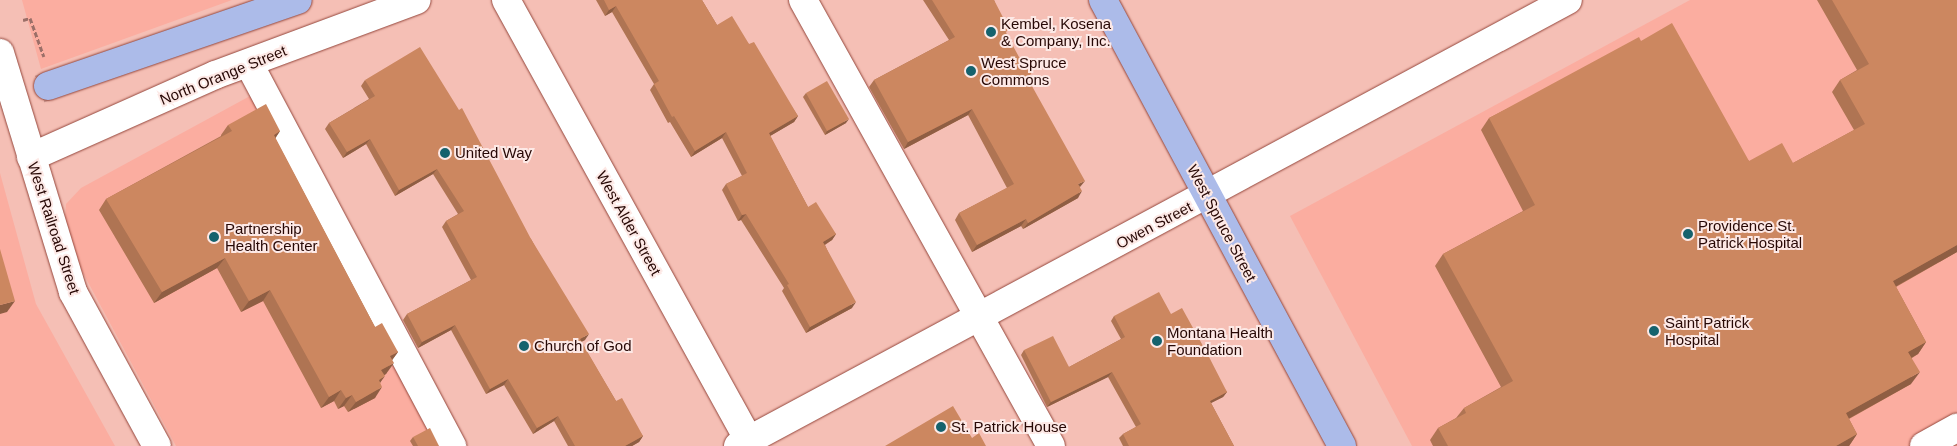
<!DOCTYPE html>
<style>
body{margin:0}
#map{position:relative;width:1957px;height:446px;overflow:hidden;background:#f5bfb5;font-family:Helvetica,sans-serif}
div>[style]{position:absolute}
.built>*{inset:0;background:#fbada0}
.major-tunnel>*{height:28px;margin-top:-14px;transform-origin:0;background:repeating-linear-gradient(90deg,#cc9a92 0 28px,transparent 0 42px)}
.path>*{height:3px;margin-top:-1.5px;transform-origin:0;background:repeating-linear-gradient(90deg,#9b6f68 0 5px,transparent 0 7.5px)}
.roads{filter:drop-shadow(0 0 1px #94463b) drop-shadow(0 0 1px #94463b)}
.minor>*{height:28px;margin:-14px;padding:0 14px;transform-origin:14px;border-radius:14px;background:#fff}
.major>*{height:28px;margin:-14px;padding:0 14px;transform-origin:14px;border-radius:14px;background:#acbbe9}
.wall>*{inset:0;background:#af7453}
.shaded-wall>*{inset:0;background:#8f5e43}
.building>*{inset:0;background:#cc8760}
.dots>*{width:14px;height:14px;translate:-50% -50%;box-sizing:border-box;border:2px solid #fde9e6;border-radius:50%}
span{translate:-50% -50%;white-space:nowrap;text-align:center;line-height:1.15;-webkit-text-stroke:4px #fde9e6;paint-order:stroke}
.poi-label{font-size:15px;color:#270805}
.left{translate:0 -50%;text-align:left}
.street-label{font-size:15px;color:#270805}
</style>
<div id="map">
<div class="built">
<i style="clip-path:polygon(22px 0,232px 0,41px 69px)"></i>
<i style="clip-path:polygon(1690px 0,1957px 0,1957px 446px,1412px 446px,1290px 216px)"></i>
<i style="clip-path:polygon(261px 90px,452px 446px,176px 446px,82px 271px,64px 232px,66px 204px,81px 188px)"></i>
<i style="clip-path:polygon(0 173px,36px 304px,115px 446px,0 446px)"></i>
</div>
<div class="major-tunnel">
<i style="left:0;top:103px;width:51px;rotate:-19.5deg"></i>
</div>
<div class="path">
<i style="left:23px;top:20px;width:7px;rotate:-16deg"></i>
<i style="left:30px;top:18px;width:41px;rotate:70.3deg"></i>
</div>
<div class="roads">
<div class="minor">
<i style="left:506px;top:0;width:509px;rotate:61.12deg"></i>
<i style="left:803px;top:0;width:510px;rotate:60.92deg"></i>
<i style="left:0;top:53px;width:250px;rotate:73deg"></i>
<i style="left:73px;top:292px;width:175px;rotate:61.4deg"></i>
<i style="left:249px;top:64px;width:433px;rotate:62deg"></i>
<i style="left:31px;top:157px;width:201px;rotate:-24deg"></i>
<i style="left:215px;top:75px;width:215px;rotate:-20.4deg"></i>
<i style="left:738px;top:446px;width:942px;rotate:-28.25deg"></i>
<i style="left:1924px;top:446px;width:38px;rotate:-29deg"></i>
</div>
<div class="major">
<i style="left:1103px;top:0;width:506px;rotate:61.81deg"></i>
<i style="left:48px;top:86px;width:264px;rotate:-19deg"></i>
</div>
</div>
<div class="wall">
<i style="clip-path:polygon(596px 0,702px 0,717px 25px,749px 44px,798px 116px,794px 122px,770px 136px,808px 207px,836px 234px,832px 240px,825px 245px,852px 308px,806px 333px,782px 291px,784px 288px,741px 220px,738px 221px,722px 190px,726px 184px,742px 176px,722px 138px,691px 157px,670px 122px,668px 123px,650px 90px,654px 84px,612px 12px,605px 16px)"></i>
<i style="clip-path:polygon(923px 0,994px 0,1006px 33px,1080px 187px,1078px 198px,1023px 229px,1021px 226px,972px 252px,955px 220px,959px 213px,1007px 188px,968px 115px,904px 149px,869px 87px,874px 80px,949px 40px)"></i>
<i style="clip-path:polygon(1817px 0,1957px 0,1957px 252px,1896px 287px,1926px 342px,1918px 354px,1912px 358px,1911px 384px,1849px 419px,1857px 434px,1849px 446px,1433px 446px,1430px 440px,1438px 428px,1456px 418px,1464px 408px,1501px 387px,1435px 266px,1443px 254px,1523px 211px,1481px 130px,1489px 118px,1641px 41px,1749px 161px,1793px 163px,1854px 130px,1832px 92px,1840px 80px,1857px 70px)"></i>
<i style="clip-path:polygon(365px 80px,531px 239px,585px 340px,581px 342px,616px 401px,643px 436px,639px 442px,632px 446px,568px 446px,554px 421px,533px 434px,504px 385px,486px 394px,451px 330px,418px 348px,403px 320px,407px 314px,471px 280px,442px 227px,446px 221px,458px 214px,433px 174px,395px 196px,366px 144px,343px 158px,325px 129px,329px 123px,369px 99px,361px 86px)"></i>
<i style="clip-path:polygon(806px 93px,846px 123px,825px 135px,803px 97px)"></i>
<i style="clip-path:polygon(228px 125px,280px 131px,275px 138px,375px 327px,398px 352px,392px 360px,386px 374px,384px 375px,380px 383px,375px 398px,348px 412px,344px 406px,338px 409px,334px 401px,321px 408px,263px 301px,241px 312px,217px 268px,154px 303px,99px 210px,106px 199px,221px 136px,221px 135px)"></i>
<i style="clip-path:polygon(1171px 314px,1227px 392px,1223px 397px,1211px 403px,1234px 446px,1123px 446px,1119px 438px,1123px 434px,1136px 427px,1108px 377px,1047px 407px,1021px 355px,1024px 350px,1069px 367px,1121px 339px,1111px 321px,1114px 316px)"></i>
<i style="clip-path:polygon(413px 437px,439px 446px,413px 446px,410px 441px)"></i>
</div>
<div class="shaded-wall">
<i style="clip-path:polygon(616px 6px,612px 12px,605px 16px,609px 10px)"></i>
<i style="clip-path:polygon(972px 109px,968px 115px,904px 149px,908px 142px)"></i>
<i style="clip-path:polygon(798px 116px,794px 122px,765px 139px,769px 133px)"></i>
<i style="clip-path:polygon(849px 119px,846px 123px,825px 135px,827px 131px)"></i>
<i style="clip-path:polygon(280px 131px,273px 142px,274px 135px)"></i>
<i style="clip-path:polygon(726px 132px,722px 138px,691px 157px,695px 151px)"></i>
<i style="clip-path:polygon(370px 139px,366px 144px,343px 158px,347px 152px)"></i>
<i style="clip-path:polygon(437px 169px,433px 174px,395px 196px,399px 190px)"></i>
<i style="clip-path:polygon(1085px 181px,1080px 187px,1078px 184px)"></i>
<i style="clip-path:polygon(1082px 191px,1078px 198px,1023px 229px,1028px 223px)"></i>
<i style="clip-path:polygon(746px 214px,741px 220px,738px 221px,742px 215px)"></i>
<i style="clip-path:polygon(1026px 219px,1021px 226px,972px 252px,977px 245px)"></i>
<i style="clip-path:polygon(836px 234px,832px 240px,819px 248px,823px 242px)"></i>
<i style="clip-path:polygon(1957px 245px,1957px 252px,1884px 293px,1893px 281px)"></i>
<i style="clip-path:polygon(225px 258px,217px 268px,154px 303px,162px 292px)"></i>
<i style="clip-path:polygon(270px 290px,263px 301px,241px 312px,249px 301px)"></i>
<i style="clip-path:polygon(15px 301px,7px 312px,0 314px,0 305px)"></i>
<i style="clip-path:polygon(856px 302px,852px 308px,806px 333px,810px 327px)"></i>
<i style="clip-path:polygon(455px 325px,451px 330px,418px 348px,422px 342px)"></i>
<i style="clip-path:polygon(589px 334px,585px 340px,575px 345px,580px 339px)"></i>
<i style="clip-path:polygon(1926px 342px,1918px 354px,1900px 364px,1908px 352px)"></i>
<i style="clip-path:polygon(398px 352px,390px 363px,390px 356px)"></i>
<i style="clip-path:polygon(394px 363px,386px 374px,374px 381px,381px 370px)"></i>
<i style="clip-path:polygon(1112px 372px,1108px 377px,1047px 407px,1051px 402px)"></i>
<i style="clip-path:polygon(1920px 372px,1911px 384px,1837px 425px,1846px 413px)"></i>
<i style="clip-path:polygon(385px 376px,377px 387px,379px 380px)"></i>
<i style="clip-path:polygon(508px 379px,504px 385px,486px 394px,490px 389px)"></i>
<i style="clip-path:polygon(382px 387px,375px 398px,348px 412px,356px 402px)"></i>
<i style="clip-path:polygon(341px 390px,334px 401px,321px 408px,329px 397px)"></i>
<i style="clip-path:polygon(1227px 392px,1223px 397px,1207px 405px,1210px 401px)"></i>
<i style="clip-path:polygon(352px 395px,344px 406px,338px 409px,346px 398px)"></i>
<i style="clip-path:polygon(558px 416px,554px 421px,533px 434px,537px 428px)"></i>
<i style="clip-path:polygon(1857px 434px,1849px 446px,1836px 446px)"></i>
<i style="clip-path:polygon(643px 436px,639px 442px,632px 446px,625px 446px)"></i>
</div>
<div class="building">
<i style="clip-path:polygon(604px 0,702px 0,717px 25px,732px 16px,749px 44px,754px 42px,798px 116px,769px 133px,808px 207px,816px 202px,836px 234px,823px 242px,856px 302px,810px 327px,787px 285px,789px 284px,746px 214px,742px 215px,726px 184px,747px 173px,726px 132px,695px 151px,674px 116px,672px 117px,654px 84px,659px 81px,616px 6px,609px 10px)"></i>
<i style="clip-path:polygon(932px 0,994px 0,1008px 27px,1006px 33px,1019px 57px,1027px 60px,1033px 70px,1028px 79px,1085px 181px,1078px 184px,1082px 191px,1028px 223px,1026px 219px,977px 245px,959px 213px,1014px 184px,972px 109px,908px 142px,874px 80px,955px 37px)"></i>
<i style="clip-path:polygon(1832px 0,1957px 0,1957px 245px,1893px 281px,1926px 342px,1908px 352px,1920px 372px,1846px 413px,1857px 434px,1836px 446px,1448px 446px,1438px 428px,1466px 413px,1464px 408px,1513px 381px,1443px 254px,1535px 205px,1489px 118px,1639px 37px,1641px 41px,1672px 23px,1749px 161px,1782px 143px,1793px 163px,1865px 124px,1840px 80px,1869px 64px)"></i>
<i style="clip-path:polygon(420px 47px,459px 110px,462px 108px,531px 239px,589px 334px,580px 339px,616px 401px,622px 398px,643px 436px,625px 446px,575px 446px,558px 416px,537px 428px,508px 379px,490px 389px,455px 325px,422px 342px,407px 314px,477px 277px,446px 221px,464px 211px,437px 169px,399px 190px,370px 139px,347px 152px,329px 123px,375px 96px,365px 80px)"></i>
<i style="clip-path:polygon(827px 81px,849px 119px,827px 131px,806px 93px)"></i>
<i style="clip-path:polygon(266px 104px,280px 131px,274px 135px,375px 327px,382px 323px,398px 352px,390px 356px,394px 363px,381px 370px,385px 376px,379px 380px,382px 387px,356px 402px,352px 395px,346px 398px,341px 390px,329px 397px,270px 290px,249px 301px,225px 258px,162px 292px,106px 199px,232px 131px,228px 125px)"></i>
<i style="clip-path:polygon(0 249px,15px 301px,0 305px)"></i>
<i style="clip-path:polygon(1159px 292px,1171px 314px,1182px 308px,1208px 355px,1227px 392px,1210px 401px,1234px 446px,1129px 446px,1123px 434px,1141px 424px,1112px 372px,1051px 402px,1024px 350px,1053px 336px,1069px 367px,1125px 337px,1114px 316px)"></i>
<i style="clip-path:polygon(953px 406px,972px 438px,979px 433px,986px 446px,885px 446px)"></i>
<i style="clip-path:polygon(430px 428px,439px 446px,418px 446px,413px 437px)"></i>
</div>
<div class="dots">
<i style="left:991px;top:32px;background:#15626d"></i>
<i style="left:971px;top:71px;background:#15626d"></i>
<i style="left:445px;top:153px;background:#15626d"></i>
<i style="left:1688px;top:234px;background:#15626d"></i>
<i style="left:214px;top:237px;background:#15626d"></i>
<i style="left:1654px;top:331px;background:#15626d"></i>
<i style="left:1157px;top:341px;background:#15626d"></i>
<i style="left:524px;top:346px;background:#15626d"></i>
<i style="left:941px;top:427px;background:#15626d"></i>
</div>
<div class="poi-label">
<span class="left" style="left:1001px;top:32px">Kembel, Kosena<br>&amp; Company, Inc.</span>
<span class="left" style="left:981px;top:71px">West Spruce<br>Commons</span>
<span class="left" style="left:455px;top:153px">United Way</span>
<span class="left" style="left:1698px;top:234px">Providence St.<br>Patrick Hospital</span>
<span class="left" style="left:225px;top:237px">Partnership<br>Health Center</span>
<span class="left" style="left:1665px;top:331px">Saint Patrick<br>Hospital</span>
<span class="left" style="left:1167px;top:341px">Montana Health<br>Foundation</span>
<span class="left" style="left:534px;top:346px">Church of God</span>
<span class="left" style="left:951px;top:427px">St. Patrick House</span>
</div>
<div class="street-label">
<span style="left:223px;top:75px;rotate:-22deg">North Orange Street</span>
<span style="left:629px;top:223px;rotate:61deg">West Alder Street</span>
<span style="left:1222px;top:223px;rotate:62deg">West Spruce Street</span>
<span style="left:1154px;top:225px;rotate:-28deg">Owen Street</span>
<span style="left:54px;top:228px;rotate:72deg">West Railroad Street</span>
</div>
</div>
